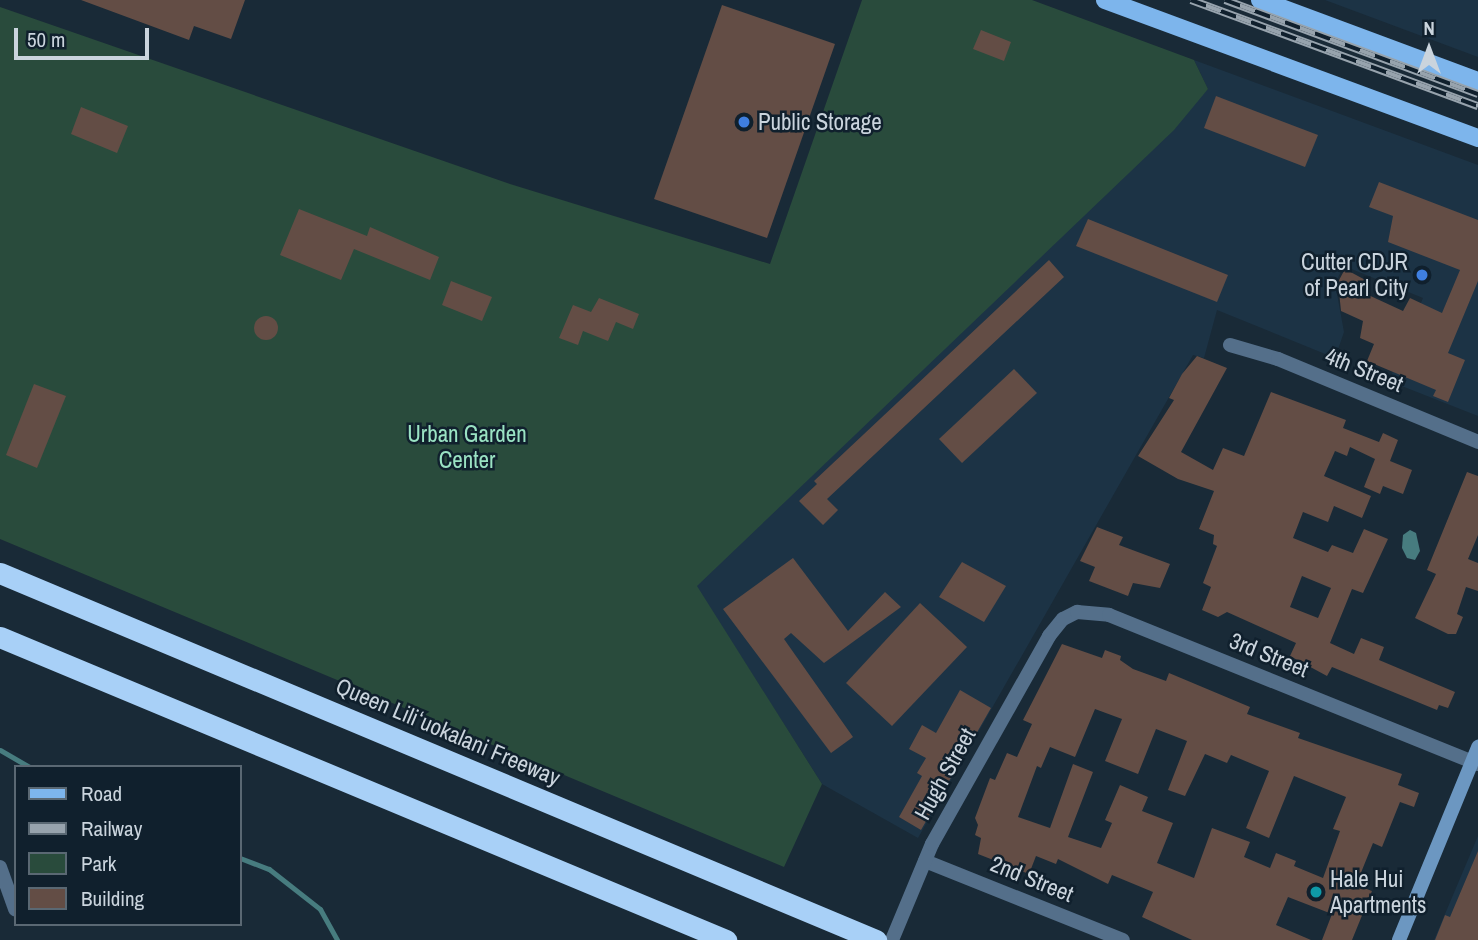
<!DOCTYPE html>
<meta charset="utf-8">
<style>
body{margin:0}
#map{position:relative;width:1478px;height:940px;overflow:hidden;background:#192a37;font-family:"Archivo Narrow",sans-serif}
div>[style]{position:absolute}
.built>*{inset:0;background:#1c3345}
.green>*{inset:0;background:#294b3c}
.water>*{inset:0;background:#477c7f}
.stream>*{height:5px;margin:-2.5px;padding:0 2.5px;transform-origin:2.5px;border-radius:2.5px;background:#477c7f}
.building>*{inset:0;background:#634d45}
.round{border-radius:50%}
.street>*{height:14px;margin:-7px;padding:0 7px;transform-origin:7px;border-radius:7px;background:#546f8a}
.secondary>*{height:14px;margin:-7px;padding:0 7px;transform-origin:7px;border-radius:7px;background:#6c97c1}
.primary>*{height:18px;margin:-9px;padding:0 9px;transform-origin:9px;border-radius:9px;background:#7db5ec}
.highway>*{height:21px;margin:-10.5px;padding:0 10.5px;transform-origin:10.5px;border-radius:10.5px;background:#a8d0f7}
.rail>*{height:8px;margin-top:-4px;transform-origin:0;background:repeating-linear-gradient(90deg,#10202d 0 16px,#97a3ad 0 32px);box-sizing:border-box;border-block:2px solid #97a3ad}
.dots>*{width:19px;height:19px;translate:-50% -50%;box-sizing:border-box;border:4px solid #10202d;border-radius:50%}
span{translate:-50% -50%;white-space:nowrap;text-align:center;line-height:1.15;-webkit-text-stroke:5px #10202d;paint-order:stroke}
.poi-label{font-size:23px;color:#cad4dd}
.left{translate:0 -50%;text-align:left}
.right{translate:-100% -50%;text-align:right}
.street-label{font-size:23px;color:#cad4dd}
.park-label{font-size:23px;color:#9ae3c3}
.legend{position:absolute;left:14px;top:765px;width:228px;height:161px;box-sizing:border-box;background:#10202d;border:2px solid #5a6873;margin:0;padding:9px 12px;list-style:none;font-size:21px;color:#cad4dd}
.legend li{display:flex;align-items:center;gap:14px;height:35px}
.legend b{width:35px;border:2px solid #5a6873}
.north{position:absolute;left:1394px;top:14px;width:70px;height:70px;-webkit-text-stroke:5px #10202d;paint-order:stroke;rotate:0deg;font-size:19px;font-weight:700;line-height:28px;text-align:center;color:#cad4dd}
.north::after{content:'';display:block;margin:auto;width:24px;height:32px;background:#cad4dd;clip-path:polygon(50% 0,100% 100%,50% 72%,0 100%)}
.scale{position:absolute;left:14px;top:28px;width:135px;height:32px;box-sizing:border-box;border:4px solid #cad4dd;border-top:0;padding-left:9px;font-size:21px;line-height:24px;white-space:nowrap;color:#cad4dd;-webkit-text-stroke:5px #10202d;paint-order:stroke}
</style>
<div id="map">
<div class="built">
<i style="clip-path:polygon(1325px 0,1478px 0,1478px 57px)"></i>
<i style="clip-path:polygon(1194px 60px,1478px 165px,1478px 416px,1389px 381px,1423px 298px,1344px 266px,1335px 283px,1344px 332px,1335px 358px,1217px 310px,1204px 358px,1193px 355px,918px 838px,822px 784px,696px 586px,1208px 89px)"></i>
<i style="clip-path:polygon(1478px 836px,1478px 940px,1434px 940px)"></i>
</div>
<div class="green">
<i style="clip-path:polygon(862px 0,1032px 0,1194px 60px,1208px 89px,1174px 130px,697px 586px,822px 784px,784px 867px,0 539px,0 7px,510px 184px,770px 264px)"></i>
</div>
<div class="water">
<i style="clip-path:polygon(1410px 530px,1416px 533px,1420px 551px,1415px 560px,1407px 558px,1402px 548px,1403px 535px)"></i>
</div>
<div class="stream">
<i style="left:0;top:750px;width:34px;rotate:30deg"></i>
<i style="left:240px;top:858px;width:31px;rotate:21deg"></i>
<i style="left:269px;top:869px;width:65px;rotate:38.1deg"></i>
<i style="left:320px;top:909px;width:35px;rotate:61deg"></i>
</div>
<div class="building">
<i style="clip-path:polygon(81px 0,245px 0,231px 39px,194px 26px,189px 40px)"></i>
<i style="clip-path:polygon(722px 5px,835px 44px,767px 238px,654px 199px)"></i>
<i style="clip-path:polygon(981px 30px,1011px 42px,1004px 61px,973px 49px)"></i>
<i style="clip-path:polygon(1216px 96px,1318px 135px,1305px 167px,1204px 128px)"></i>
<i style="clip-path:polygon(81px 107px,128px 126px,117px 153px,71px 134px)"></i>
<i style="clip-path:polygon(1379px 182px,1478px 220px,1478px 281px,1448px 353px,1465px 360px,1448px 402px,1433px 396px,1436px 390px,1367px 361px,1374px 344px,1360px 338px,1363px 321px,1341px 311px,1338px 282px,1345px 269px,1369px 282px,1364px 293px,1403px 311px,1410px 298px,1442px 313px,1460px 270px,1388px 242px,1393px 216px,1369px 207px)"></i>
<i style="clip-path:polygon(299px 209px,367px 236px,370px 227px,439px 257px,430px 280px,354px 249px,341px 280px,280px 255px)"></i>
<i style="clip-path:polygon(1088px 219px,1228px 275px,1217px 302px,1076px 246px)"></i>
<i style="clip-path:polygon(1049px 260px,1064px 277px,827px 499px,838px 510px,823px 525px,799px 501px,817px 484px,814px 481px)"></i>
<i style="clip-path:polygon(451px 281px,492px 297px,482px 321px,442px 305px)"></i>
<i style="clip-path:polygon(599px 298px,639px 314px,633px 329px,616px 322px,608px 341px,583px 331px,578px 345px,559px 338px,573px 305px,591px 312px)"></i>
<i class="round" style="left:254px;top:316px;width:24px;height:24px"></i>
<i style="clip-path:polygon(evenodd,1197px 356px,1227px 368px,1181px 452px,1213px 470px,1223px 448px,1244px 456px,1271px 392px,1346px 420px,1343px 428px,1379px 442px,1383px 433px,1398px 440px,1390px 461px,1412px 470px,1403px 494px,1383px 486px,1380px 494px,1364px 487px,1375px 459px,1350px 447px,1347px 456px,1335px 451px,1324px 476px,1371px 496px,1362px 518px,1334px 506px,1328px 522px,1303px 512px,1293px 538px,1328px 552px,1332px 545px,1353px 553px,1364px 529px,1388px 539px,1363px 593px,1352px 589px,1330px 643px,1354px 654px,1361px 638px,1384px 647px,1379px 660px,1455px 692px,1448px 708px,1439px 705px,1437px 710px,1332px 667px,1327px 676px,1290px 656px,1296px 643px,1227px 612px,1218px 617px,1202px 610px,1211px 587px,1203px 583px,1217px 546px,1213px 544px,1214px 535px,1199px 529px,1214px 491px,1178px 479px,1138px 456px,1174px 400px,1169px 398px,1182px 374px,1197px 356px,1302px 576px,1331px 588px,1318px 618px,1290px 607px,1302px 576px)"></i>
<i style="clip-path:polygon(1014px 369px,1037px 393px,962px 463px,939px 439px)"></i>
<i style="clip-path:polygon(34px 384px,66px 396px,37px 468px,6px 455px)"></i>
<i style="clip-path:polygon(1467px 472px,1478px 476px,1478px 535px,1468px 559px,1478px 563px,1478px 591px,1466px 587px,1457px 614px,1463px 617px,1456px 634px,1448px 634px,1415px 618px,1436px 574px,1427px 570px)"></i>
<i style="clip-path:polygon(1097px 527px,1123px 537px,1119px 545px,1170px 564px,1160px 588px,1133px 583px,1128px 596px,1089px 581px,1095px 567px,1080px 561px)"></i>
<i style="clip-path:polygon(793px 558px,848px 631px,885px 592px,901px 607px,824px 663px,791px 633px,784px 639px,853px 737px,831px 753px,723px 609px)"></i>
<i style="clip-path:polygon(962px 562px,1006px 586px,984px 622px,939px 597px)"></i>
<i style="clip-path:polygon(920px 603px,967px 647px,892px 726px,846px 683px)"></i>
<i style="clip-path:polygon(evenodd,1062px 644px,1102px 658px,1105px 650px,1121px 656px,1120px 660px,1133px 669px,1166px 681px,1169px 673px,1250px 707px,1247px 714px,1300px 733px,1298px 738px,1402px 774px,1398px 785px,1419px 793px,1414px 807px,1400px 802px,1382px 847px,1373px 843px,1356px 885px,1372px 891px,1352px 940px,1322px 940px,1332px 914px,1288px 897px,1276px 925px,1311px 940px,1192px 940px,1142px 917px,1153px 892px,1112px 875px,1108px 884px,1058px 859px,1056px 864px,1036px 856px,1029px 874px,978px 854px,981px 838px,975px 835px,978px 825px,975px 818px,990px 778px,995px 780px,1007px 753px,1017px 757px,1032px 724px,1023px 720px,1062px 644px,1095px 709px,1122px 719px,1105px 761px,1138px 774px,1156px 729px,1187px 741px,1168px 790px,1185px 796px,1205px 754px,1227px 763px,1231px 755px,1269px 771px,1246px 828px,1269px 838px,1294px 776px,1346px 797px,1333px 829px,1340px 831px,1323px 878px,1294px 866px,1296px 861px,1276px 853px,1270px 868px,1244px 857px,1250px 842px,1212px 828px,1194px 878px,1157px 863px,1173px 823px,1142px 811px,1148px 797px,1120px 785px,1105px 820px,1112px 823px,1101px 848px,1068px 837px,1093px 772px,1073px 764px,1050px 828px,1018px 817px,1037px 766px,1041px 768px,1050px 747px,1075px 757px,1095px 709px)"></i>
<i style="clip-path:polygon(960px 690px,991px 708px,921px 830px,899px 817px,922px 776px,917px 773px,926px 758px,909px 749px,922px 725px,936px 733px)"></i>
<i style="clip-path:polygon(1478px 851px,1478px 940px,1435px 940px,1445px 915px,1450px 917px)"></i>
</div>
<div class="street">
<i style="left:1230px;top:345px;width:50px;rotate:16.3deg"></i>
<i style="left:1278px;top:359px;width:217px;rotate:22.5deg"></i>
<i style="left:925px;top:861px;width:213px;rotate:21.8deg"></i>
<i style="left:0;top:867px;width:45px;rotate:70.3deg"></i>
<i style="left:892px;top:940px;width:104px;rotate:-67.4deg"></i>
<i style="left:932px;top:844px;width:239px;rotate:-60.6deg"></i>
<i style="left:1049px;top:636px;width:22px;rotate:-51deg"></i>
<i style="left:1063px;top:619px;width:16px;rotate:-27deg"></i>
<i style="left:1077px;top:612px;width:32px;rotate:5deg"></i>
<i style="left:1109px;top:615px;width:398px;rotate:22deg"></i>
</div>
<div class="secondary">
<i style="left:1399px;top:940px;width:209px;rotate:-67.7deg"></i>
</div>
<div class="primary">
<i style="left:1105px;top:0;width:398px;rotate:20.3deg"></i>
<i style="left:1260px;top:0;width:233px;rotate:20.4deg"></i>
</div>
<div class="highway">
<i style="left:0;top:573px;width:950px;rotate:22.73deg"></i>
<i style="left:0;top:637px;width:787px;rotate:22.65deg"></i>
</div>
<div class="rail">
<i style="left:1191px;top:0;width:306px;rotate:20.3deg"></i>
<i style="left:1225px;top:0;width:270px;rotate:20.4deg"></i>
</div>
<div class="dots">
<i style="left:744px;top:122px;background:#3f7fe0"></i>
<i style="left:1422px;top:275px;background:#3f7fe0"></i>
<i style="left:1316px;top:892px;background:#0f9aa8"></i>
</div>
<div class="poi-label">
<span class="left" style="left:758px;top:122px">Public Storage</span>
<span class="right" style="left:1408px;top:275px">Cutter CDJR<br>of Pearl City</span>
<span class="left" style="left:1330px;top:892px">Hale Hui<br>Apartments</span>
</div>
<div class="street-label">
<span style="left:1364px;top:370px;rotate:22deg">4th Street</span>
<span style="left:1269px;top:655px;rotate:22deg">3rd Street</span>
<span style="left:448px;top:732px;rotate:23deg">Queen Liliʻuokalani Freeway</span>
<span style="left:945px;top:774px;rotate:-61deg">Hugh Street</span>
<span style="left:1032px;top:879px;rotate:22deg">2nd Street</span>
</div>
<div class="park-label">
<span style="left:467px;top:447px">Urban Garden<br>Center</span>
</div>
<ul class="legend">
<li><b style="height:9px;background:#7db5ec"></b>Road</li>
<li><b style="height:9px;background:#97a3ad"></b>Railway</li>
<li><b style="height:19px;background:#294b3c"></b>Park</li>
<li><b style="height:19px;background:#634d45"></b>Building</li>
</ul>
<div class="north">N</div>
<div class="scale">50 m</div>
</div>
